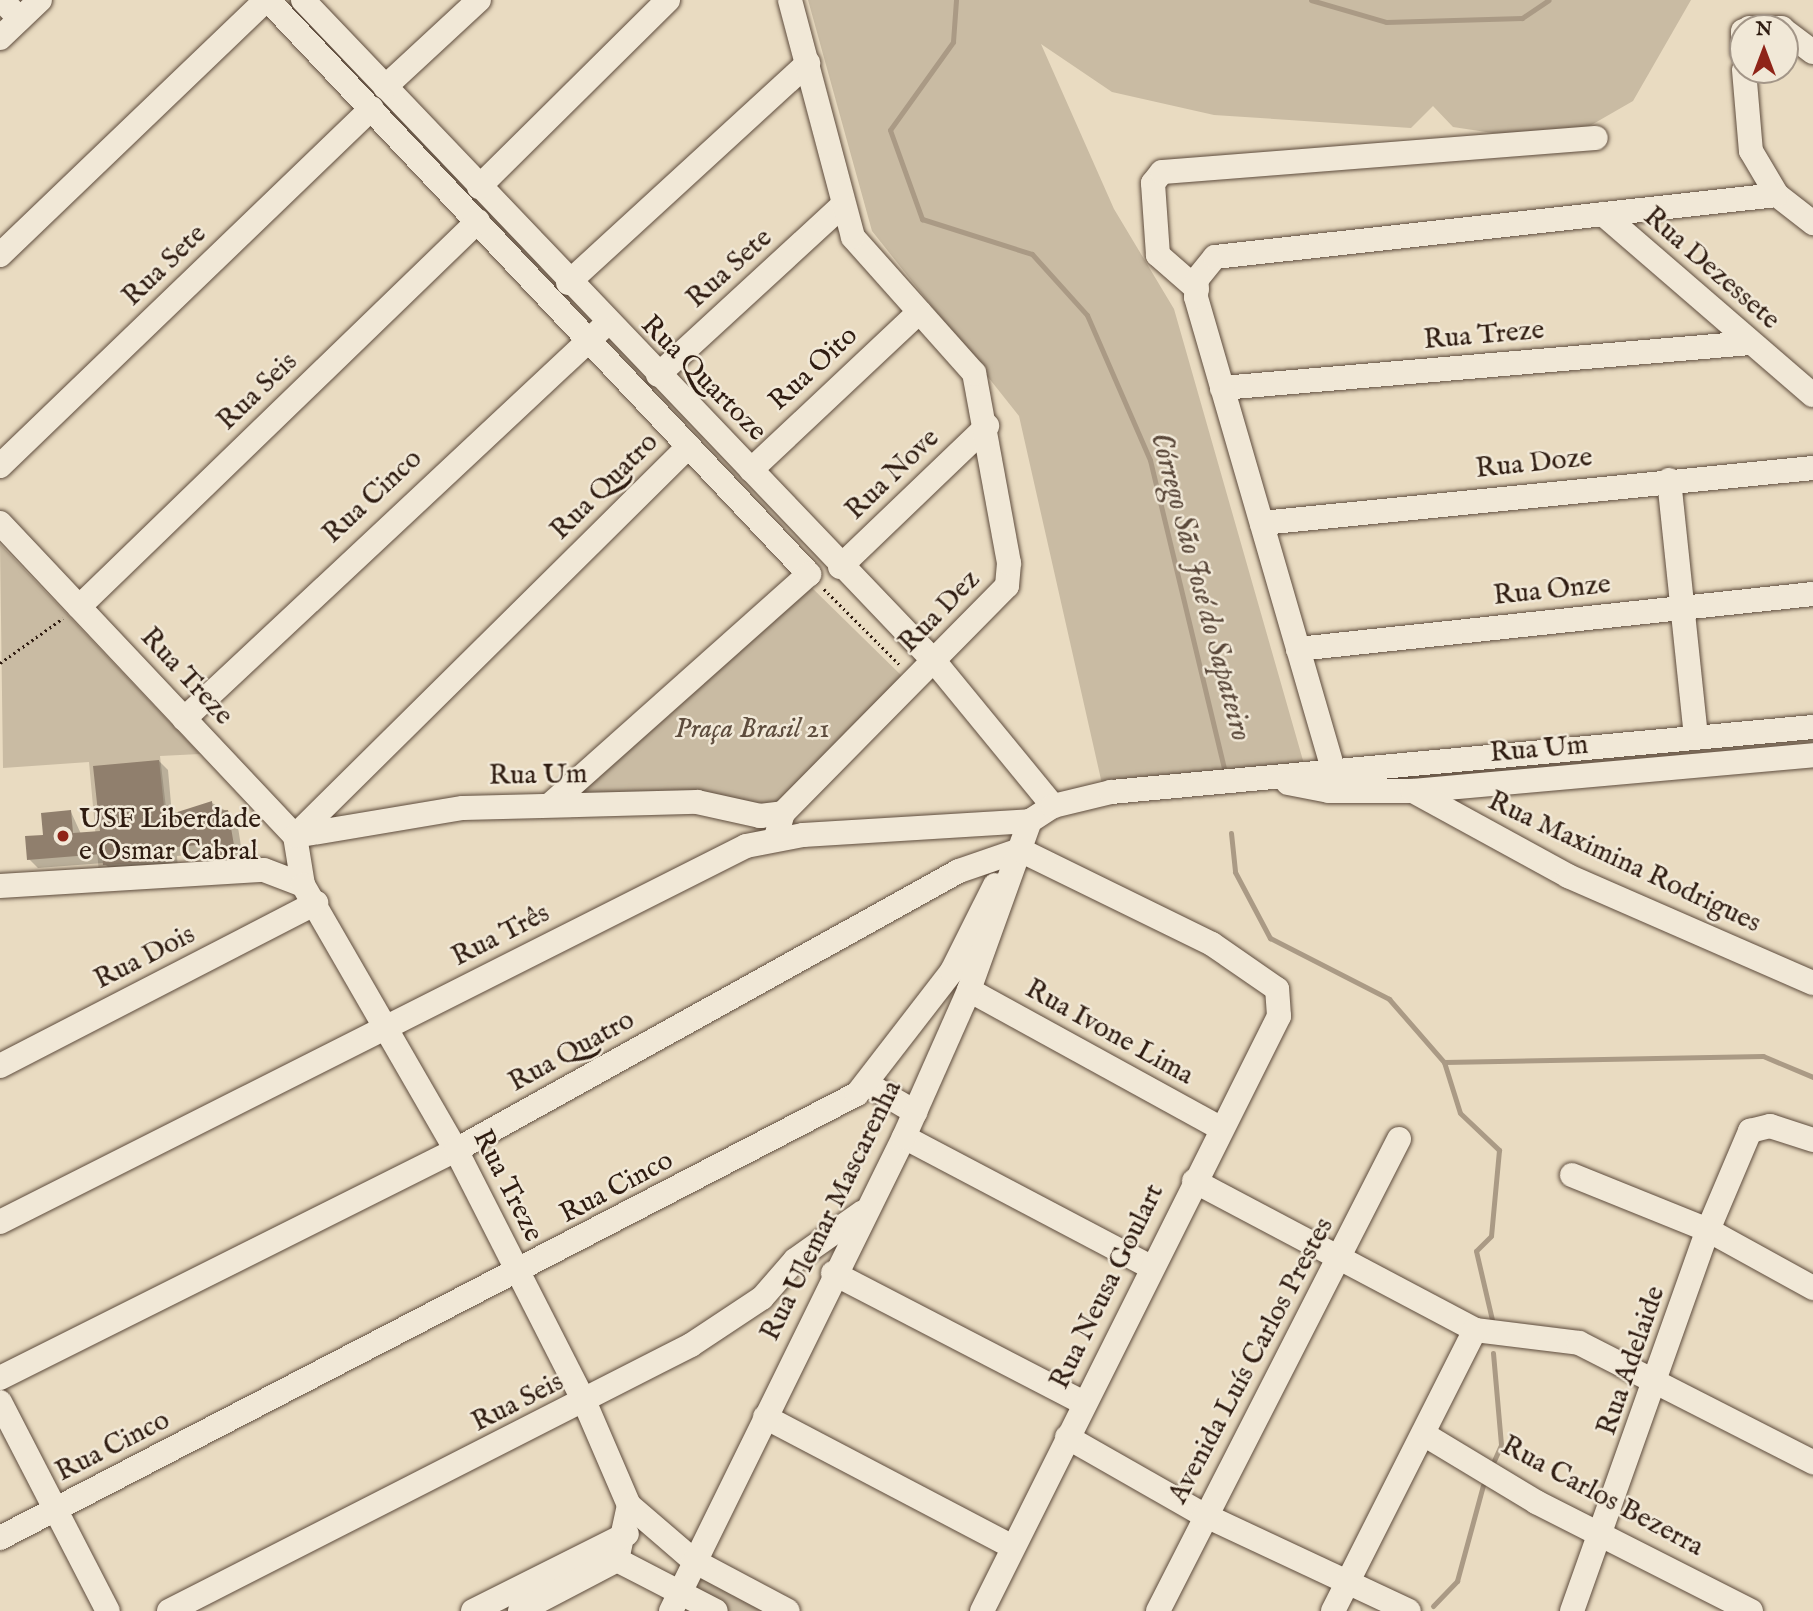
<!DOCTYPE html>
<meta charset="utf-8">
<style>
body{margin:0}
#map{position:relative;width:1813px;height:1611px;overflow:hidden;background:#e9dbc1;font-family:"IM FELL English",serif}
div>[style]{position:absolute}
.green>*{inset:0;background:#c9bba3}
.shadow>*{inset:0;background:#0003}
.stream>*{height:5px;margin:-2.5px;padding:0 2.5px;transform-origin:2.5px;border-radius:2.5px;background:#aa9a85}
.building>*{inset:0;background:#907f6d}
.path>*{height:2.5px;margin-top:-1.25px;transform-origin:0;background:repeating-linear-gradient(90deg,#2f1c11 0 2px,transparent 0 5.5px)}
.roads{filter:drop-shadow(0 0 2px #5e4c3d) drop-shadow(0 0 2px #5e4c3d)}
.minor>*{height:24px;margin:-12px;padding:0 12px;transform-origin:12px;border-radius:12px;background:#f1e8d7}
.dots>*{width:19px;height:19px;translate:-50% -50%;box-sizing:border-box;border:4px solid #f1e8d7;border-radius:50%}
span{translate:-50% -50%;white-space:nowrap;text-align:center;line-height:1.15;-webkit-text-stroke:5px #f1e8d7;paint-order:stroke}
.street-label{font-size:28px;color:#2f1c11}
.park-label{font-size:28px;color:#5d4c3d;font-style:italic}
.poi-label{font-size:28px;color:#2f1c11}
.left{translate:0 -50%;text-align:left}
.water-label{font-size:30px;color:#5a483a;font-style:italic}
.north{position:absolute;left:1729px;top:14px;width:70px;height:70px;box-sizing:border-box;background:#f1e8d7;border:2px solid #a39688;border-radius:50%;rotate:0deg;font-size:19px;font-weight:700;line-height:28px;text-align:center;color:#2f1c11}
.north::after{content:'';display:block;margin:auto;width:24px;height:32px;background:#8f2418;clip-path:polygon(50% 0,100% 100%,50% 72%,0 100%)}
</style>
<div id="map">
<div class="green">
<i style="clip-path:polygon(808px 0,1691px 0,1633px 101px,1560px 143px,1453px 127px,1433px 106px,1411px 128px,1214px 115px,1112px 92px,1041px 44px,1114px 209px,1174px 309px,1304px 764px,1102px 784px,1019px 416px,872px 231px)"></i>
<i style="clip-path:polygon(0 544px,200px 754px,160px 756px,173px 868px,99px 873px,89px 762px,3px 768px)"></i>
<i style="clip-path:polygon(806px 582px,904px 678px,774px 810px,567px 801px)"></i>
<i style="clip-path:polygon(700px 1575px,766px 1611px,721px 1611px,689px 1594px)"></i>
</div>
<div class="shadow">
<i style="clip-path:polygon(159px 761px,168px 770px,172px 815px,212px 803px,228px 812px,237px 821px,244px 865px,219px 867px,209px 853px,177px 856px,178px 869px,114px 873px,104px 863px,38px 868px,29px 859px,71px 812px,81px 834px,101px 832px)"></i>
</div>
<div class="stream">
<i style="left:956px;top:0;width:42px;rotate:94.1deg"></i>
<i style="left:953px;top:42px;width:108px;rotate:125.6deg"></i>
<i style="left:890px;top:130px;width:95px;rotate:70.2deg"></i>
<i style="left:922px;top:219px;width:115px;rotate:17.7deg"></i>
<i style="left:1032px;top:254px;width:82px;rotate:48deg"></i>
<i style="left:1087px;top:315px;width:158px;rotate:66.5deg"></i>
<i style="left:1150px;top:460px;width:322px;rotate:76.5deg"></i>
<i style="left:1311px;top:0;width:78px;rotate:16.3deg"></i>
<i style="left:1386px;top:22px;width:136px;rotate:-1.7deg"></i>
<i style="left:1522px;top:18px;width:32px;rotate:-34deg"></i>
<i style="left:1231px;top:833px;width:39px;rotate:84deg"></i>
<i style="left:1235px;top:872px;width:75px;rotate:62.1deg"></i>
<i style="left:1270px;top:938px;width:134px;rotate:27.1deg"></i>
<i style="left:1389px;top:999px;width:84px;rotate:48.9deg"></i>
<i style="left:1444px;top:1062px;width:319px;rotate:-1.1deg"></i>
<i style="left:1763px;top:1056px;width:54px;rotate:22.8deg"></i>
<i style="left:1444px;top:1062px;width:53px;rotate:72.6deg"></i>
<i style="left:1460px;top:1113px;width:54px;rotate:43.5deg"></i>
<i style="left:1499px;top:1150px;width:86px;rotate:95.3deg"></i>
<i style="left:1491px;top:1236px;width:21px;rotate:135deg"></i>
<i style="left:1476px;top:1251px;width:75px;rotate:76.9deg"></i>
<i style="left:1493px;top:1353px;width:92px;rotate:85deg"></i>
<i style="left:1501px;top:1445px;width:17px;rotate:114deg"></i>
<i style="left:1433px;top:1606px;width:35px;rotate:-46deg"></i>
<i style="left:1457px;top:1581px;width:99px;rotate:-74.8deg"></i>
</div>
<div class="building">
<i style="clip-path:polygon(159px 760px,165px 816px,212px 801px,213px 811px,228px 810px,236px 857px,208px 858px,207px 844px,168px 848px,170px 861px,103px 865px,102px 854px,27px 860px,25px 836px,43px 835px,41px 813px,71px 810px,73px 833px,100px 831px,93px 766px)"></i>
</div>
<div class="path">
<i style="left:824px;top:589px;width:109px;rotate:45deg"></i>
<i style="left:0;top:663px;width:77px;rotate:-35.5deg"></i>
</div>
<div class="roads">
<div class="minor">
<i style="left:2px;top:0;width:26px;rotate:47deg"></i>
<i style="left:268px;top:0;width:789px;rotate:46.7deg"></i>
<i style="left:809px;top:574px;width:346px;rotate:138.3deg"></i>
<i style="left:303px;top:0;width:914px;rotate:46.33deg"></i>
<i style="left:934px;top:661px;width:188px;rotate:50.6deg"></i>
<i style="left:1749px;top:28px;width:33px"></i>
<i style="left:1743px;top:31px;width:21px;rotate:90deg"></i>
<i style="left:1785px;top:31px;width:35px;rotate:37deg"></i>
<i style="left:0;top:38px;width:55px;rotate:-43.5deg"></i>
<i style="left:1744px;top:70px;width:81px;rotate:85.1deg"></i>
<i style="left:1751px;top:151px;width:51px;rotate:59.4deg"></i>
<i style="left:1777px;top:195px;width:46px;rotate:37.9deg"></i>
<i style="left:385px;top:87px;width:128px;rotate:-42.8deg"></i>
<i style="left:479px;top:187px;width:266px;rotate:-44.7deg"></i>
<i style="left:1603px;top:214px;width:277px;rotate:40.8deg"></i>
<i style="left:0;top:255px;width:368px;rotate:-43.8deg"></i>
<i style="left:568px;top:283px;width:326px;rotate:-42.5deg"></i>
<i style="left:1197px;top:289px;width:52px;rotate:-138.9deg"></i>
<i style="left:1158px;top:255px;width:72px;rotate:-94deg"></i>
<i style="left:1153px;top:183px;width:14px;rotate:-51deg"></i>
<i style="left:1162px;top:172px;width:435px;rotate:-4.5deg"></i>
<i style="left:658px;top:375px;width:248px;rotate:-42.6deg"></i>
<i style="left:1222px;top:388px;width:530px;rotate:-4.87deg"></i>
<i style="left:0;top:466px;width:516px;rotate:-43.9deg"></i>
<i style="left:751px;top:470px;width:231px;rotate:-43.2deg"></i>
<i style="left:1669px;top:480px;width:259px;rotate:84deg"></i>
<i style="left:0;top:523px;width:430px;rotate:46.7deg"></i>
<i style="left:295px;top:836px;width:50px;rotate:80.7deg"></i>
<i style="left:1262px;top:523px;width:554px;rotate:-5.7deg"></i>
<i style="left:840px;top:567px;width:204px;rotate:-43.8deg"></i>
<i style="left:79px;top:607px;width:555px;rotate:-44.05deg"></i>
<i style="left:1298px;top:649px;width:518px;rotate:-6.1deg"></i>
<i style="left:184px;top:719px;width:571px;rotate:-43.08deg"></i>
<i style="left:1333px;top:769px;width:491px;rotate:-106.2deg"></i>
<i style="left:1196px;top:297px;width:18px;rotate:-87deg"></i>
<i style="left:1197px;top:279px;width:28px;rotate:-51deg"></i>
<i style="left:1215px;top:257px;width:565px;rotate:-6.3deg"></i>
<i style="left:1288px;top:783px;width:42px;rotate:11deg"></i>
<i style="left:1329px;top:791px;width:84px"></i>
<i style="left:1413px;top:791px;width:402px;rotate:-5.1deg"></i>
<i style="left:1413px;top:791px;width:177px;rotate:28.7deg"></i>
<i style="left:1568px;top:876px;width:267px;rotate:23.6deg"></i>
<i style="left:295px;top:836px;width:554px;rotate:-44.71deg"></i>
<i style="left:295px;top:836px;width:170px;rotate:-9.5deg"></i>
<i style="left:463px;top:808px;width:234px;rotate:-1.5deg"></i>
<i style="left:697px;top:802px;width:65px;rotate:12.5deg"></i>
<i style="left:760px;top:816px;width:23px;rotate:-7deg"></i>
<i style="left:776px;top:837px;width:25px;rotate:-74deg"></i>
<i style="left:783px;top:813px;width:319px;rotate:-45.4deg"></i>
<i style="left:1007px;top:586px;width:23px;rotate:-85deg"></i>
<i style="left:1009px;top:563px;width:193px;rotate:-100.4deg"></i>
<i style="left:974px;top:373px;width:182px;rotate:-131.7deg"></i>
<i style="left:853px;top:237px;width:245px;rotate:-104.9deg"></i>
<i style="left:0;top:886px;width:264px;rotate:-3.5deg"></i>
<i style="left:264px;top:870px;width:42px;rotate:21deg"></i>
<i style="left:303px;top:885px;width:306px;rotate:60deg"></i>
<i style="left:456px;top:1150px;width:284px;rotate:63deg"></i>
<i style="left:585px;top:1403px;width:111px;rotate:66.7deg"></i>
<i style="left:629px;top:1505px;width:56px;rotate:102.3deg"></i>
<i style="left:969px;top:990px;width:286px;rotate:28.8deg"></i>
<i style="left:0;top:1066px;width:356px;rotate:-27.3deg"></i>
<i style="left:867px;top:1084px;width:56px;rotate:30.3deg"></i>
<i style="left:904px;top:1137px;width:279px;rotate:27.8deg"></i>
<i style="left:1572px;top:1175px;width:147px;rotate:22deg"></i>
<i style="left:1708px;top:1230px;width:120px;rotate:28.9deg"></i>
<i style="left:1194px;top:1181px;width:318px;rotate:27.9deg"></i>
<i style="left:1475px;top:1330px;width:105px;rotate:7.1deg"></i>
<i style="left:1579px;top:1343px;width:263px;rotate:27deg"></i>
<i style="left:0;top:1222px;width:835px;rotate:-26.75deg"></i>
<i style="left:746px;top:846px;width:58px;rotate:-10.9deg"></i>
<i style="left:803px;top:835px;width:227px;rotate:-3.5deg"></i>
<i style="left:833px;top:1273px;width:283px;rotate:27.4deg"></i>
<i style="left:0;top:1378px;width:510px;rotate:-26.57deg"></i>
<i style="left:456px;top:1150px;width:575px;rotate:-29.02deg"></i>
<i style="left:959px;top:871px;width:65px;rotate:-19deg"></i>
<i style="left:0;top:1402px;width:235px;rotate:62.7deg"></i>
<i style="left:765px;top:1417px;width:280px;rotate:27.7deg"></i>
<i style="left:1425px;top:1435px;width:130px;rotate:31.1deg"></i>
<i style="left:1536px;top:1502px;width:241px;rotate:26.9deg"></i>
<i style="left:1067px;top:1437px;width:158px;rotate:29.7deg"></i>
<i style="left:1204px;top:1515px;width:226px;rotate:25.1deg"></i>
<i style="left:629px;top:1505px;width:86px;rotate:40.7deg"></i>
<i style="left:694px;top:1561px;width:106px;rotate:28deg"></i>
<i style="left:0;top:1538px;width:965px;rotate:-27.39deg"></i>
<i style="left:857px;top:1094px;width:155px;rotate:-52.3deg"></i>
<i style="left:952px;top:971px;width:96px;rotate:-63.4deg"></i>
<i style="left:617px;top:1560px;width:111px;rotate:27.3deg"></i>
<i style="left:169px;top:1611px;width:586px;rotate:-27deg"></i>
<i style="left:691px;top:1345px;width:85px;rotate:-33.5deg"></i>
<i style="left:762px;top:1298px;width:50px;rotate:-49deg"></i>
<i style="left:795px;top:1260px;width:83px;rotate:-35.2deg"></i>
<i style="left:473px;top:1611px;width:172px;rotate:-26.6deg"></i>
<i style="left:520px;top:1611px;width:110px;rotate:-27.7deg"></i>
<i style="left:671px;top:1611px;width:528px;rotate:-63.82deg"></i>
<i style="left:904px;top:1137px;width:161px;rotate:-66.1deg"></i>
<i style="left:969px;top:990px;width:180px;rotate:-70.2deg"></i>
<i style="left:1030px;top:821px;width:27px;rotate:-33deg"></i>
<i style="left:1053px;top:806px;width:60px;rotate:-13.6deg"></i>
<i style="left:1111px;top:792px;width:705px;rotate:-5.29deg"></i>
<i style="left:982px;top:1611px;width:665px;rotate:-63.47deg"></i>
<i style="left:1279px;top:1016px;width:27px;rotate:-94deg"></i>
<i style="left:1277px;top:989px;width:79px;rotate:-145.3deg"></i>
<i style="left:1212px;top:944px;width:214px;rotate:-153.9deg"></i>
<i style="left:1158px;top:1611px;width:530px;rotate:-62.95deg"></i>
<i style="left:1333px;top:1611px;width:315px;rotate:-63.2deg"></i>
<i style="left:1572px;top:1611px;width:405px;rotate:-70.4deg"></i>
<i style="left:1708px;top:1230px;width:108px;rotate:-67deg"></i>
<i style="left:1750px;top:1131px;width:21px;rotate:-14deg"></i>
<i style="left:1770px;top:1126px;width:45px;rotate:18deg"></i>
</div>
</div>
<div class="dots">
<i style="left:63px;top:836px;background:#8f2418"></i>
</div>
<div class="street-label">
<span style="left:165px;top:266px;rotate:-44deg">Rua Sete</span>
<span style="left:730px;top:269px;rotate:-42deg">Rua Sete</span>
<span style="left:1711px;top:269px;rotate:41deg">Rua Dezessete</span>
<span style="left:1484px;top:336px;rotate:-5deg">Rua Treze</span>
<span style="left:814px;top:369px;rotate:-43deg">Rua Oito</span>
<span style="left:703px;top:379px;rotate:45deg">Rua Quartoze</span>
<span style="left:258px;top:392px;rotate:-44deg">Rua Seis</span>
<span style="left:1534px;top:464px;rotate:-6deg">Rua Doze</span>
<span style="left:893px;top:475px;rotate:-44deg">Rua Nove</span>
<span style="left:605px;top:487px;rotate:-45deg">Rua Quatro</span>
<span style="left:373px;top:497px;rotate:-43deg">Rua Cinco</span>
<span style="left:1552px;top:591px;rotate:-6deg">Rua Onze</span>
<span style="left:940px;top:612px;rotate:-46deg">Rua Dez</span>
<span style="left:186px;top:677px;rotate:47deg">Rua Treze</span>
<span style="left:1539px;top:750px;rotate:-5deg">Rua Um</span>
<span style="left:538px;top:776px;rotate:-1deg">Rua Um</span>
<span style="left:1624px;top:863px;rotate:25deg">Rua Maximina Rodrigues</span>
<span style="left:501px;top:936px;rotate:-27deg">Rua Três</span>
<span style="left:145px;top:958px;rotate:-27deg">Rua Dois</span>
<span style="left:1109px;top:1033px;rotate:29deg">Rua Ivone Lima</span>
<span style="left:572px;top:1052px;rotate:-29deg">Rua Quatro</span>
<span style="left:507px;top:1186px;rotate:63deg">Rua Treze</span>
<span style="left:617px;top:1188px;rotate:-28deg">Rua Cinco</span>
<span style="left:832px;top:1211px;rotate:-64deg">Rua Ulemar Mascarenha</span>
<span style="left:1108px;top:1287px;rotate:-64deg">Rua Neusa Goulart</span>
<span style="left:1252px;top:1361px;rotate:-62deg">Avenida Luís Carlos Prestes</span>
<span style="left:1632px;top:1361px;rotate:-71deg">Rua Adelaide</span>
<span style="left:518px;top:1403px;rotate:-27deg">Rua Seis</span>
<span style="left:113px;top:1447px;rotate:-27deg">Rua Cinco</span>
<span style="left:1602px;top:1497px;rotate:28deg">Rua Carlos Bezerra</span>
</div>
<div class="park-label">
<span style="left:752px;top:730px">Praça Brasil 21</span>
</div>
<div class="poi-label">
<span class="left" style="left:79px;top:836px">USF Liberdade<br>e Osmar Cabral</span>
</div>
<div class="water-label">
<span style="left:1200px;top:587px;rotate:75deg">Córrego São José do Sapateiro</span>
</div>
<div class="north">N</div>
</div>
